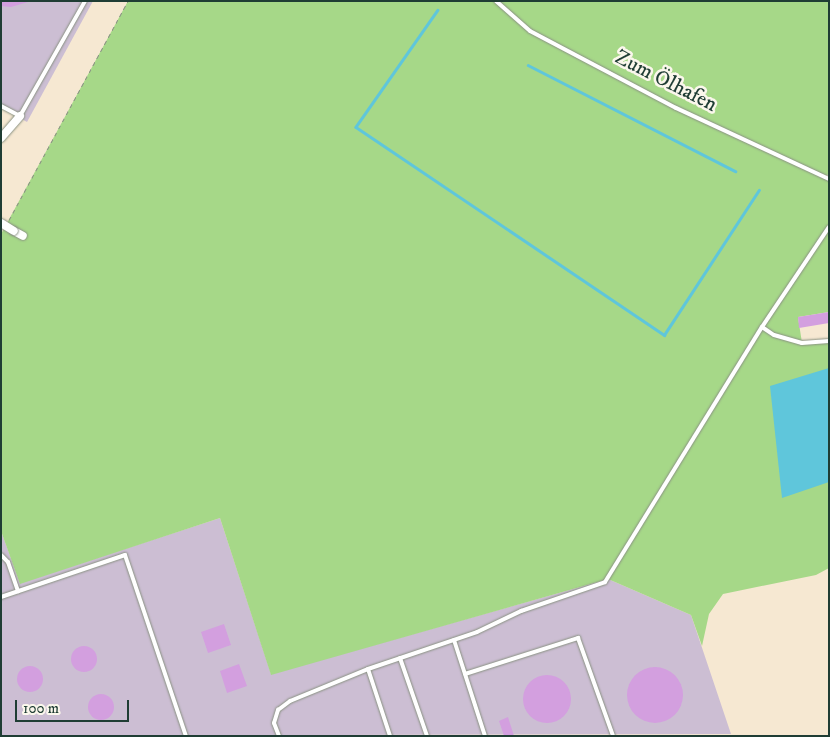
<!DOCTYPE html>
<meta charset="utf-8">
<style>
body{margin:0}
#map{position:relative;width:830px;height:737px;overflow:hidden;background:#f6e8d2;font-family:"IM FELL DW Pica",serif}
div>[style]{position:absolute}
.industrial>*{inset:0;background:#ccbed3}
.green>*{inset:0;background:#a6d888}
.water>*{inset:0;background:#5fc6db}
.stream>*{height:2.5px;margin:-1.25px;padding:0 1.25px;transform-origin:1.25px;border-radius:1.25px;background:#5fc6db}
.building>*{inset:0;background:#d39fdf}
.round{border-radius:50%}
.path>*{height:1px;margin-top:-0.5px;transform-origin:0;background:repeating-linear-gradient(90deg,#8a9283 0 4px,transparent 0 8px)}
.roads{filter:drop-shadow(0 0 1px #8a9283) drop-shadow(0 0 1px #8a9283)}
.lane>*{height:4px;margin:-2px;padding:0 2px;transform-origin:2px;border-radius:2px;background:#fff}
.street>*{height:8px;margin:-4px;padding:0 4px;transform-origin:4px;border-radius:4px;background:#fff}
.bridges{filter:drop-shadow(0 0 1px #8a9283) drop-shadow(0 0 1px #8a9283)}
.street-bridge>*{height:8px;margin:-4px;padding:0 4px;transform-origin:4px;border-radius:4px;background:#fff}
span{translate:-50% -50%;white-space:nowrap;text-align:center;line-height:1.15;-webkit-text-stroke:5px #fbf7ec;paint-order:stroke}
.street-label{font-size:21px;color:#1f3d34}
.frame{position:absolute;inset:0;border:2px solid #1f3d34;pointer-events:none}
.scale{position:absolute;left:15px;top:700px;width:114px;height:22px;box-sizing:border-box;border:2px solid #1f3d34;border-top:0;padding-left:6px;font-size:15px;line-height:18px;white-space:nowrap;color:#1f3d34;-webkit-text-stroke:4px #fbf7ec;paint-order:stroke}
</style>
<div id="map">
<div class="industrial">
<i style="clip-path:polygon(1px 1px,93px 1px,27px 122px,1px 107px)"></i>
<i style="clip-path:polygon(220px 518px,271px 674px,608px 579px,691px 615px,731px 734px,1px 736px,1px 531px,20px 583px)"></i>
</div>
<div class="green">
<i style="clip-path:polygon(128px 1px,829px 1px,829px 174px,825px 176px,829px 179px,829px 312px,798px 317px,802px 343px,829px 341px,829px 568px,816px 575px,723px 594px,709px 614px,702px 646px,691px 615px,608px 579px,271px 675px,220px 518px,20px 584px,1px 531px,1px 234px)"></i>
</div>
<div class="water">
<i style="clip-path:polygon(829px 368px,829px 482px,782px 498px,770px 386px)"></i>
</div>
<div class="stream">
<i style="left:438px;top:10px;width:143px;rotate:125deg"></i>
<i style="left:356px;top:127px;width:372px;rotate:34deg"></i>
<i style="left:664px;top:335px;width:173px;rotate:-56.8deg"></i>
<i style="left:528px;top:65px;width:233px;rotate:27.1deg"></i>
</div>
<div class="building">
<i style="clip-path:polygon(1px 1px,28px 1px,28px 2px,11px 7px,1px 6px)"></i>
<i style="clip-path:polygon(829px 312px,829px 323px,799px 328px,798px 317px)"></i>
<i style="clip-path:polygon(224px 624px,231px 645px,208px 653px,201px 632px)"></i>
<i class="round" style="left:71px;top:646px;width:26px;height:26px"></i>
<i style="clip-path:polygon(239px 664px,247px 686px,227px 693px,220px 671px)"></i>
<i class="round" style="left:17px;top:666px;width:26px;height:26px"></i>
<i class="round" style="left:627px;top:667px;width:56px;height:56px"></i>
<i class="round" style="left:523px;top:675px;width:48px;height:48px"></i>
<i class="round" style="left:88px;top:694px;width:26px;height:26px"></i>
<i style="clip-path:polygon(508px 717px,514px 736px,504px 736px,499px 721px)"></i>
</div>
<div class="path">
<i style="left:9px;top:220px;width:249px;rotate:-61.5deg"></i>
</div>
<div class="roads">
<div class="lane">
<i style="left:496px;top:1px;width:45px;rotate:41.4deg"></i>
<i style="left:530px;top:31px;width:165px;rotate:27.8deg"></i>
<i style="left:676px;top:108px;width:169px;rotate:24.9deg"></i>
<i style="left:1px;top:106px;width:21px;rotate:28deg"></i>
<i style="left:20px;top:116px;width:132px;rotate:-60.5deg"></i>
<i style="left:762px;top:327px;width:14px;rotate:34deg"></i>
<i style="left:774px;top:335px;width:29px;rotate:16deg"></i>
<i style="left:802px;top:343px;width:27px;rotate:-4deg"></i>
<i style="left:1px;top:555px;width:10px;rotate:45deg"></i>
<i style="left:8px;top:562px;width:31px;rotate:71deg"></i>
<i style="left:1px;top:597px;width:131px;rotate:-18.7deg"></i>
<i style="left:125px;top:555px;width:191px;rotate:71.4deg"></i>
<i style="left:454px;top:640px;width:101px;rotate:72.1deg"></i>
<i style="left:400px;top:658px;width:83px;rotate:70.9deg"></i>
<i style="left:368px;top:669px;width:71px;rotate:71.8deg"></i>
<i style="left:465px;top:674px;width:119px;rotate:-17.7deg"></i>
<i style="left:578px;top:638px;width:104px;rotate:70.3deg"></i>
<i style="left:279px;top:736px;width:14px;rotate:-111deg"></i>
<i style="left:274px;top:723px;width:14px;rotate:-73deg"></i>
<i style="left:278px;top:710px;width:15px;rotate:-37deg"></i>
<i style="left:290px;top:701px;width:84px;rotate:-22.3deg"></i>
<i style="left:368px;top:669px;width:115px;rotate:-18.7deg"></i>
<i style="left:477px;top:632px;width:49px;rotate:-25.5deg"></i>
<i style="left:521px;top:611px;width:89px;rotate:-19deg"></i>
<i style="left:605px;top:582px;width:299px;rotate:-58.4deg"></i>
<i style="left:762px;top:327px;width:120px;rotate:-56.2deg"></i>
</div>
<div class="street">
<i style="left:1px;top:138px;width:29px;rotate:-49deg"></i>
<i style="left:14px;top:231px;width:10px;rotate:29deg"></i>
</div>
</div>
<div class="bridges">
<div class="street-bridge">
<i style="left:1px;top:223px;width:15px;rotate:32deg"></i>
</div>
</div>
<div class="street-label">
<span style="left:666px;top:81px;rotate:27deg">Zum Ölhafen</span>
</div>
<div class="frame"></div>
<div class="scale">100 m</div>
</div>
